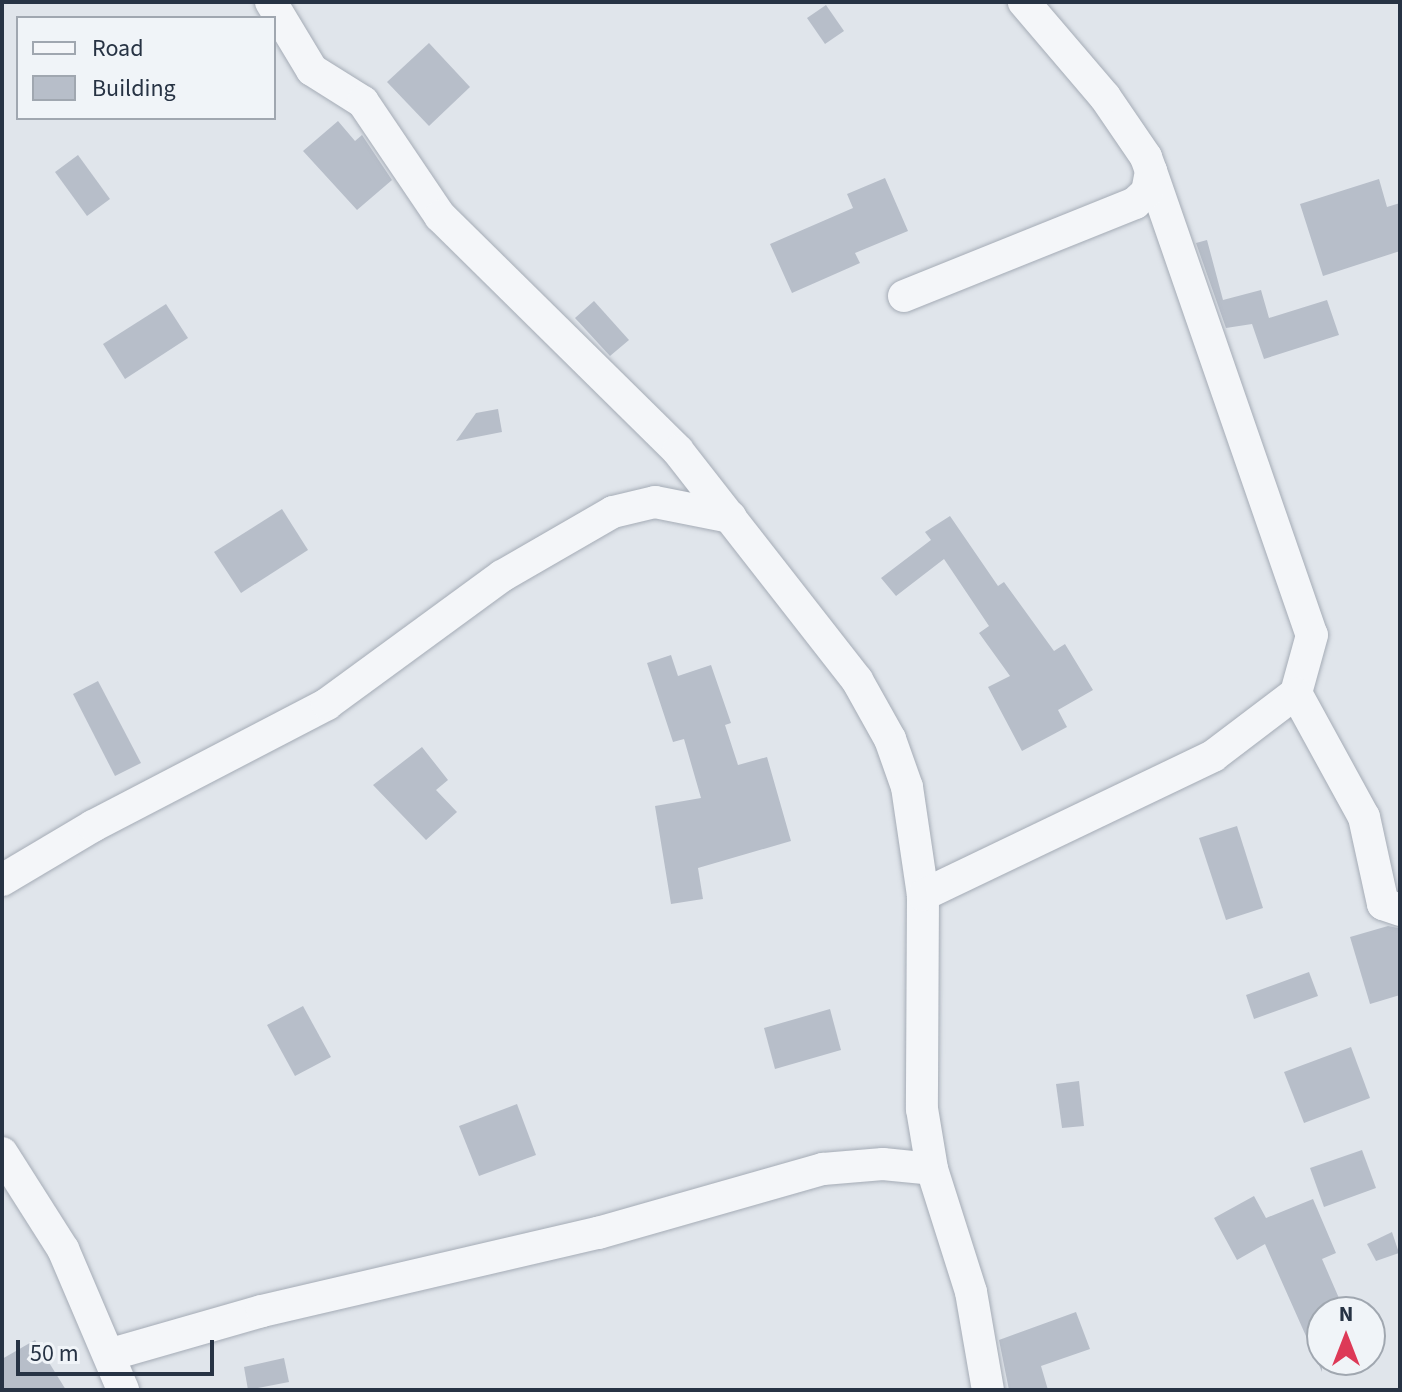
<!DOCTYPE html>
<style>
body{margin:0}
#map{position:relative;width:1402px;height:1392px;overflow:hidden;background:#e0e5eb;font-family:"Source Sans 3",sans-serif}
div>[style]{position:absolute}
.building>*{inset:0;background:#b7bec9}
.roads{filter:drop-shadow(0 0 2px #a5acb6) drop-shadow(0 0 2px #a5acb6)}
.street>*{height:32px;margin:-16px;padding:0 16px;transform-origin:16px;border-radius:16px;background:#f4f6f9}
span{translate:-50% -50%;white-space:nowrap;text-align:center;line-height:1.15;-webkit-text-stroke:6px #f0f4f8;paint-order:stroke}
.frame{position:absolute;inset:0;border:4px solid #273344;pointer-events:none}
.legend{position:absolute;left:16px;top:16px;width:260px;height:104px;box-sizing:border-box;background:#f0f4f8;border:2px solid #a0a7b0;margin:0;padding:10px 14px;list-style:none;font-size:24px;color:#273344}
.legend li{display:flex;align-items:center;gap:16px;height:40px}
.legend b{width:40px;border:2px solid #a0a7b0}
.north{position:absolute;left:1306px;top:1296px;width:80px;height:80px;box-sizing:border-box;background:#f0f4f8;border:2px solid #a0a7b0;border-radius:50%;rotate:0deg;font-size:22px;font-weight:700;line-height:32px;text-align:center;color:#273344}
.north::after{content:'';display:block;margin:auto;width:28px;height:36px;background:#dd3957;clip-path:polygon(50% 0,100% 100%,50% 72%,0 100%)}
.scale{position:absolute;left:16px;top:1340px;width:198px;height:36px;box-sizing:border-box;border:4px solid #273344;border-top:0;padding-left:10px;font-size:24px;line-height:28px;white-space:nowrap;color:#273344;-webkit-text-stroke:6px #f0f4f8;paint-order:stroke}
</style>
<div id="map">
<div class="building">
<i style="clip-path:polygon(826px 5px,844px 31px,825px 44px,807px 18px)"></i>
<i style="clip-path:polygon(429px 43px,470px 87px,429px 126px,387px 82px)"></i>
<i style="clip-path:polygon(338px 121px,355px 141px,362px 135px,392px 180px,357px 210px,303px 151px)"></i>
<i style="clip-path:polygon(78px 155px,110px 199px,87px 216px,55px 172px)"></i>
<i style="clip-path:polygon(885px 178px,908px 231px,855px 253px,860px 263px,792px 293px,770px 244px,853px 208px,847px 194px)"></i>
<i style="clip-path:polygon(1379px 179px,1387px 207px,1400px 203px,1400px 251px,1323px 276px,1300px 204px)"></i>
<i style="clip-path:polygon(1207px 240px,1223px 300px,1261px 290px,1269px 318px,1327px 300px,1339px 335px,1264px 359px,1252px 324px,1226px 328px,1196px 243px)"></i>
<i style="clip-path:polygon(594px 301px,629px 340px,610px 356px,575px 318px)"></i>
<i style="clip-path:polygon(166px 304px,188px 338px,125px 379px,103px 344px)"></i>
<i style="clip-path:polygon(498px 409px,502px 432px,456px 441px,476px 413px)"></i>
<i style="clip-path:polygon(282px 509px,308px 550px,241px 593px,214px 552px)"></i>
<i style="clip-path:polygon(950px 516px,998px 586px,1004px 582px,1054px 651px,1065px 644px,1093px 690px,1058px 710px,1067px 727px,1022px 751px,988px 687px,1010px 676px,979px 633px,989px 626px,944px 559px,896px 596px,881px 578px,931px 540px,925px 532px)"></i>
<i style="clip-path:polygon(671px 655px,678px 676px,711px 665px,731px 723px,725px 725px,738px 765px,767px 757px,791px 841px,698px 868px,703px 899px,671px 904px,655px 806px,701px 798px,684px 739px,673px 742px,647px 663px)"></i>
<i style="clip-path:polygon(98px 681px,141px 763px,115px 776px,73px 694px)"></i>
<i style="clip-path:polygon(422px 747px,448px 780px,436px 790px,457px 812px,426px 840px,373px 785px)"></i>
<i style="clip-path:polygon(1237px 826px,1263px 908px,1226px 920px,1199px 838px)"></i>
<i style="clip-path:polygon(1388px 926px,1398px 928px,1400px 936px,1400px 995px,1370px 1004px,1350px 937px)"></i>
<i style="clip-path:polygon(1309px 972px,1318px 996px,1254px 1019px,1246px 995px)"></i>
<i style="clip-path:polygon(303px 1006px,331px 1057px,295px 1076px,267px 1025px)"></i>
<i style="clip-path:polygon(830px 1009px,841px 1050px,775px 1069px,764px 1028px)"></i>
<i style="clip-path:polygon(1351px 1047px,1370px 1098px,1304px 1123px,1284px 1072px)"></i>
<i style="clip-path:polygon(1079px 1081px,1084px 1126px,1062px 1128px,1056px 1084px)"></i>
<i style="clip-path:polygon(517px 1104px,536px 1155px,479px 1176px,459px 1126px)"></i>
<i style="clip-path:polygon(1362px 1150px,1376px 1188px,1324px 1207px,1310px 1168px)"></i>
<i style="clip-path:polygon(1254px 1196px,1266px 1218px,1313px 1199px,1336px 1253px,1322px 1259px,1345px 1312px,1322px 1312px,1322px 1372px,1265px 1244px,1237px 1260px,1214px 1218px)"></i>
<i style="clip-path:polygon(1392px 1232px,1399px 1253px,1376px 1261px,1367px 1244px)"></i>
<i style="clip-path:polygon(1076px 1312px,1090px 1349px,1041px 1366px,1048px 1390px,1009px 1390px,999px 1340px)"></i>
<i style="clip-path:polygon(35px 1340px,66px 1390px,2px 1390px,2px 1359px)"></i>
<i style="clip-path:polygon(284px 1358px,289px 1382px,248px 1390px,244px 1367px)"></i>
</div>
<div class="roads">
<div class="street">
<i style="left:271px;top:2px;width:79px;rotate:58.9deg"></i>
<i style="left:312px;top:70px;width:60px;rotate:32.1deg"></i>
<i style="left:363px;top:102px;width:138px;rotate:56deg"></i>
<i style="left:440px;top:216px;width:334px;rotate:44.6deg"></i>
<i style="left:678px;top:451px;width:291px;rotate:52deg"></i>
<i style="left:857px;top:680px;width:68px;rotate:60.8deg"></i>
<i style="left:890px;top:739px;width:51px;rotate:70.5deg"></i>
<i style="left:907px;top:787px;width:109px;rotate:81.6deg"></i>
<i style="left:923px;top:895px;width:214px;rotate:90.3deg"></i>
<i style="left:922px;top:1109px;width:61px;rotate:80.5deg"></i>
<i style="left:932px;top:1169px;width:129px;rotate:72.4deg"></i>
<i style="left:971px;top:1292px;width:99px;rotate:80.2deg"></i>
<i style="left:1151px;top:171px;width:491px;rotate:70.9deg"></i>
<i style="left:1312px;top:635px;width:60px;rotate:105.4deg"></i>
<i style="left:904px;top:296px;width:249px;rotate:-21.9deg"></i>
<i style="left:1135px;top:203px;width:16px;rotate:-43deg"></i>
<i style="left:1147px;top:192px;width:21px;rotate:-79deg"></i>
<i style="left:1151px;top:171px;width:15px;rotate:-110deg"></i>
<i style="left:1146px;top:157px;width:73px;rotate:-124.3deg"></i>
<i style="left:1105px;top:97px;width:125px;rotate:-130.5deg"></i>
<i style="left:2px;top:880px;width:106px;rotate:-30.7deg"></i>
<i style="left:93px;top:826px;width:264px;rotate:-27.5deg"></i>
<i style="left:327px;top:704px;width:217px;rotate:-36.2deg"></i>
<i style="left:502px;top:576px;width:128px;rotate:-30deg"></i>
<i style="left:613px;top:512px;width:43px;rotate:-13.4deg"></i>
<i style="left:655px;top:502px;width:77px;rotate:11.2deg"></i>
<i style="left:923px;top:895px;width:322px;rotate:-25.6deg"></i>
<i style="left:1213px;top:756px;width:104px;rotate:-37.2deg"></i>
<i style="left:1296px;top:693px;width:141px;rotate:61.3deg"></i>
<i style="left:1364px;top:817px;width:89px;rotate:77.7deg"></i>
<i style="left:1383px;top:904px;width:18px;rotate:19deg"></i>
<i style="left:2px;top:1153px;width:114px;rotate:57.6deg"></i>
<i style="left:63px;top:1249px;width:153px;rotate:66.9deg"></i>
<i style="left:112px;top:1354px;width:156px;rotate:-16deg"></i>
<i style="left:262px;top:1311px;width:345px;rotate:-13.1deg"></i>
<i style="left:598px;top:1233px;width:234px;rotate:-15.9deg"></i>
<i style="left:823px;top:1169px;width:60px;rotate:-4.8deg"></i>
<i style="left:883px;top:1164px;width:49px;rotate:5.8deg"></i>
</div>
</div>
<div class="frame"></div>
<ul class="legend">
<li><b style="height:10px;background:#f4f6f9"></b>Road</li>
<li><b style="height:22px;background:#b7bec9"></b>Building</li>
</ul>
<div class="north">N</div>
<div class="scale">50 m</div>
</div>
